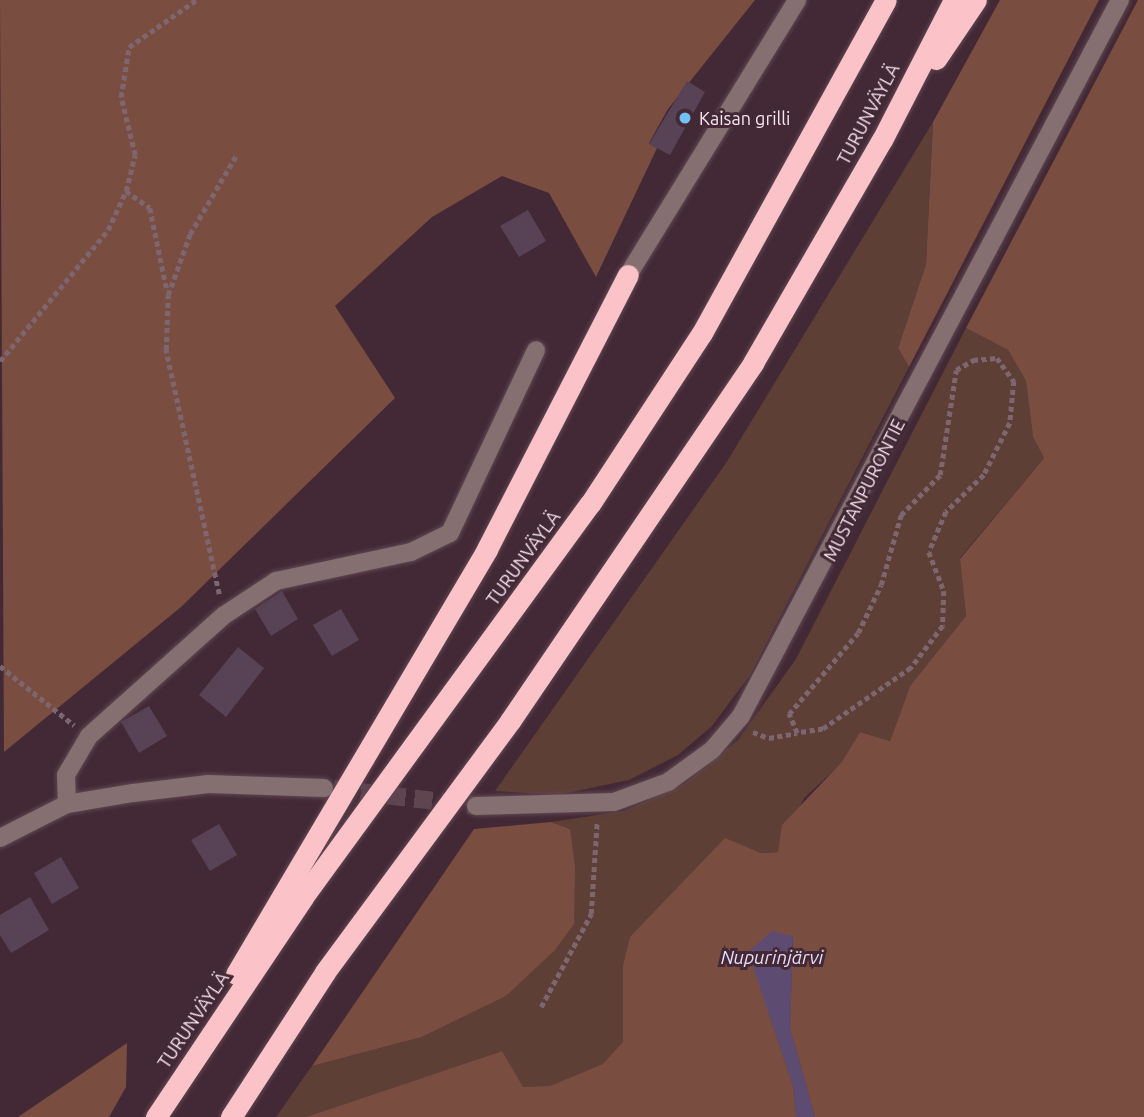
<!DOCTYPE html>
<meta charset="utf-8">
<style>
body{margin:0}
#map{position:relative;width:1144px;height:1117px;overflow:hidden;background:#432935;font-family:Ubuntu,sans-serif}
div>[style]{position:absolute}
.green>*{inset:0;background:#5d3f36}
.forest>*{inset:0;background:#7a4d41}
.water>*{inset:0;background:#5e4b72}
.building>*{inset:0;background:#574256}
.minor-tunnel>*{height:18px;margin-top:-9px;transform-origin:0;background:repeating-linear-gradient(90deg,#5e4550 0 18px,transparent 0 27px)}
.path>*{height:4.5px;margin-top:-2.25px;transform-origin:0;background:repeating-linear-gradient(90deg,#7e6671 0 5px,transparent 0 8.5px)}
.roads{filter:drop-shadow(0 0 2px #604752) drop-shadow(0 0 2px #604752)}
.minor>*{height:18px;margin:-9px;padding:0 9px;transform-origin:9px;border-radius:9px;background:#866f71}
.highway>*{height:21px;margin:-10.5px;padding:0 10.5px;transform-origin:10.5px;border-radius:10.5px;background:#fbc3c8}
.dots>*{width:19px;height:19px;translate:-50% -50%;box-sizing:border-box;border:4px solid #432935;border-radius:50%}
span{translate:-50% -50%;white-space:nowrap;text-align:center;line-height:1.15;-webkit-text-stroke:6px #432935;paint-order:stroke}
.street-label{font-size:18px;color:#f7e5ec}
.poi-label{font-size:18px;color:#f7e5ec}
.left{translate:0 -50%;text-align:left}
.water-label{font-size:19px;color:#e8dcf6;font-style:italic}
</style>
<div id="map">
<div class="green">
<i style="clip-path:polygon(933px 122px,926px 264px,898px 348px,909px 367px,750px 675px,712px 726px,678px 755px,629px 780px,557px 795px,495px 791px,726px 463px)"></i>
<i style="clip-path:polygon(966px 328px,1008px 350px,1026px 381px,1033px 437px,1044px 458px,960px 558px,966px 616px,910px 686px,890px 741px,860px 732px,843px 762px,804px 798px,778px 852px,761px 853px,725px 839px,685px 885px,1050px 1117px,532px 1117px,502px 1051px,306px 1117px,276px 1117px,312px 1066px,422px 1037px,506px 996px,570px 829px,551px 822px,624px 811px,685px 783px,738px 740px,796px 659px)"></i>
</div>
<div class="forest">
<i style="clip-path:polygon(0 0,755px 0,668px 109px,649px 143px,657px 148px,596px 277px,549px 193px,502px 176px,432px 217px,335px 306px,395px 398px,181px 607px,4px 752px)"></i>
<i style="clip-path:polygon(1000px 0,1099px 0,909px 367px,898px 348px,926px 264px,933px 122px)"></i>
<i style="clip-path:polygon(1138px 0,1144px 0,1144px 1117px,815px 1117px,790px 1028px,793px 936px,749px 953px,793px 1086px,796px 1117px,306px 1117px,502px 1051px,523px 1087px,550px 1086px,603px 1064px,623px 1042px,623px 966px,630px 937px,725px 838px,761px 853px,778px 852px,782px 825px,842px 762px,860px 732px,890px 741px,910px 686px,966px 616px,960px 559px,1044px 458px,1033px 437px,1026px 381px,1008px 350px,966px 328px)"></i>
<i style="clip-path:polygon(551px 822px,570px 829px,575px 867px,574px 924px,555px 950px,506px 996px,422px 1037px,312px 1066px,474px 829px)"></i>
<i style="clip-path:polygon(127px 1043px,126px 1087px,109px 1117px,18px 1117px)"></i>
</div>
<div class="water">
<i style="clip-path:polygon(772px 931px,793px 936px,790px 1028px,815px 1117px,796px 1117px,793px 1086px,748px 952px)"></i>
</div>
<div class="building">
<i style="clip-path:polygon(687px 81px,705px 92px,670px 155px,649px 144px)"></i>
<i style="clip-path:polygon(528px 210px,546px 241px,519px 257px,500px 226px)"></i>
<i style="clip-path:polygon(282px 591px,298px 619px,271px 636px,255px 609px)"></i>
<i style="clip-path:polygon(341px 609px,359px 640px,332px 656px,313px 625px)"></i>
<i style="clip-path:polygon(238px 647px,264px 668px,226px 717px,199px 695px)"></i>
<i style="clip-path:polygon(149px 706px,167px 736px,139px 753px,121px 722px)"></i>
<i style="clip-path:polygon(219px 824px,237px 855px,210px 871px,191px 840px)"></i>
<i style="clip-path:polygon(61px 857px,79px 888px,52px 904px,34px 873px)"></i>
<i style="clip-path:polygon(30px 897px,49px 930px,11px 953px,0 935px,0 915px)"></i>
</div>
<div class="minor-tunnel">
<i style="left:334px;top:789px;width:143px;rotate:6.8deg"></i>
</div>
<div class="path">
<i style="left:126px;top:191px;width:29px;rotate:35deg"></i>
<i style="left:150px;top:208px;width:85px;rotate:78.4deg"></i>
<i style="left:997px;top:358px;width:29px;rotate:54deg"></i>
<i style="left:1014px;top:381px;width:42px;rotate:95.4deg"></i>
<i style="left:1010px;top:423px;width:58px;rotate:116.6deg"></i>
<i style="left:984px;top:475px;width:53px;rotate:135.8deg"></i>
<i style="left:946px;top:512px;width:43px;rotate:113deg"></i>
<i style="left:929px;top:552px;width:42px;rotate:69deg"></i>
<i style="left:944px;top:591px;width:35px;rotate:92deg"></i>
<i style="left:943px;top:626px;width:53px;rotate:127.3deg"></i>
<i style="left:911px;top:668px;width:107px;rotate:145.3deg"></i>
<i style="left:823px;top:729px;width:26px;rotate:171deg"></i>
<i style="left:797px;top:733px;width:21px;rotate:-113deg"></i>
<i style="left:789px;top:714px;width:106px;rotate:-49.6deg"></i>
<i style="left:858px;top:633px;width:53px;rotate:-64.4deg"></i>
<i style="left:881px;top:585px;width:73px;rotate:-74.1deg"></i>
<i style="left:901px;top:515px;width:56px;rotate:-45.7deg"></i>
<i style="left:940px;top:475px;width:106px;rotate:-81.3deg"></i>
<i style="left:956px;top:370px;width:20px;rotate:-30deg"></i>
<i style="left:973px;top:360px;width:24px;rotate:-5deg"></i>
<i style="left:0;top:361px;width:170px;rotate:-50.5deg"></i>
<i style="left:108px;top:230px;width:43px;rotate:-65.2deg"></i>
<i style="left:126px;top:191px;width:37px;rotate:-76deg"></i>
<i style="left:135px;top:155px;width:60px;rotate:-103.6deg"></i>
<i style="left:121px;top:97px;width:51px;rotate:-80.9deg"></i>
<i style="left:129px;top:47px;width:82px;rotate:-35deg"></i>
<i style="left:219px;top:594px;width:250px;rotate:-102.3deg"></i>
<i style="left:166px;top:350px;width:55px;rotate:-87.9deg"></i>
<i style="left:168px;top:295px;width:65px;rotate:-70.2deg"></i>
<i style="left:190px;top:234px;width:93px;rotate:-59.6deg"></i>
<i style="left:0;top:666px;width:95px;rotate:38.6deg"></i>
<i style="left:753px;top:732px;width:17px;rotate:21deg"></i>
<i style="left:769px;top:738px;width:28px;rotate:-10deg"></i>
<i style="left:541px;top:1007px;width:106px;rotate:-61.7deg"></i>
<i style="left:591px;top:914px;width:92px;rotate:-86.3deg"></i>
</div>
<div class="roads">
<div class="minor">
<i style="left:628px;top:275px;width:323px;rotate:-58.4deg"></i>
<i style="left:67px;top:804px;width:29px;rotate:-92deg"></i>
<i style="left:66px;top:775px;width:45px;rotate:-59.5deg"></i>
<i style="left:89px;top:736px;width:180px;rotate:-41.8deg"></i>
<i style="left:223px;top:616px;width:64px;rotate:-33.4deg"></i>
<i style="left:276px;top:581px;width:138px;rotate:-12.1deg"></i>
<i style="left:411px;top:552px;width:43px;rotate:-26deg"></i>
<i style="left:450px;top:533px;width:202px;rotate:-64.8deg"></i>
<i style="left:476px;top:806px;width:138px;rotate:-1.7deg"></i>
<i style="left:614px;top:802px;width:58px;rotate:-20.3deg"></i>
<i style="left:668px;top:782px;width:54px;rotate:-36deg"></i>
<i style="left:712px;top:750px;width:45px;rotate:-49.5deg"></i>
<i style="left:741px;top:716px;width:810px;rotate:-62.11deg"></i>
<i style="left:0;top:838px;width:75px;rotate:-26.9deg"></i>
<i style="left:67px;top:804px;width:67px;rotate:-9.5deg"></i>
<i style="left:133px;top:793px;width:76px;rotate:-6.8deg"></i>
<i style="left:208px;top:784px;width:116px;rotate:2deg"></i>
</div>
<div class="highway">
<i style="left:936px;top:59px;width:71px;rotate:-55.9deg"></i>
<i style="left:236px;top:974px;width:494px;rotate:-59.4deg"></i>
<i style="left:487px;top:549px;width:308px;rotate:-62.8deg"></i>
<i style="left:156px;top:1117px;width:265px;rotate:-56.2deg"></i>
<i style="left:303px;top:897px;width:487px;rotate:-53.9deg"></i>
<i style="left:590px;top:504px;width:204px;rotate:-56.8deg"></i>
<i style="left:702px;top:333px;width:380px;rotate:-61.1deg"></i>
<i style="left:231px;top:1117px;width:173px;rotate:-57deg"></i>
<i style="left:325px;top:972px;width:312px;rotate:-53.6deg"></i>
<i style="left:510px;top:721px;width:433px;rotate:-55.8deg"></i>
<i style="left:753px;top:363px;width:258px;rotate:-60deg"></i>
<i style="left:882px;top:140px;width:157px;rotate:-62.8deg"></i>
</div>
</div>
<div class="dots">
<i style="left:685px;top:118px;background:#71c1f5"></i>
</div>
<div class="street-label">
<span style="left:868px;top:114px;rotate:-62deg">TURUNVÄYLÄ</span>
<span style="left:864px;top:490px;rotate:-63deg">MUSTANPURONTIE</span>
<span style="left:523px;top:558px;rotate:-54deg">TURUNVÄYLÄ</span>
<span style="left:193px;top:1020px;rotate:-56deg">TURUNVÄYLÄ</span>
</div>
<div class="poi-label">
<span class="left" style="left:699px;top:118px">Kaisan grilli</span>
</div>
<div class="water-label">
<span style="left:772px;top:958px">Nupurinjärvi</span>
</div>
</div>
